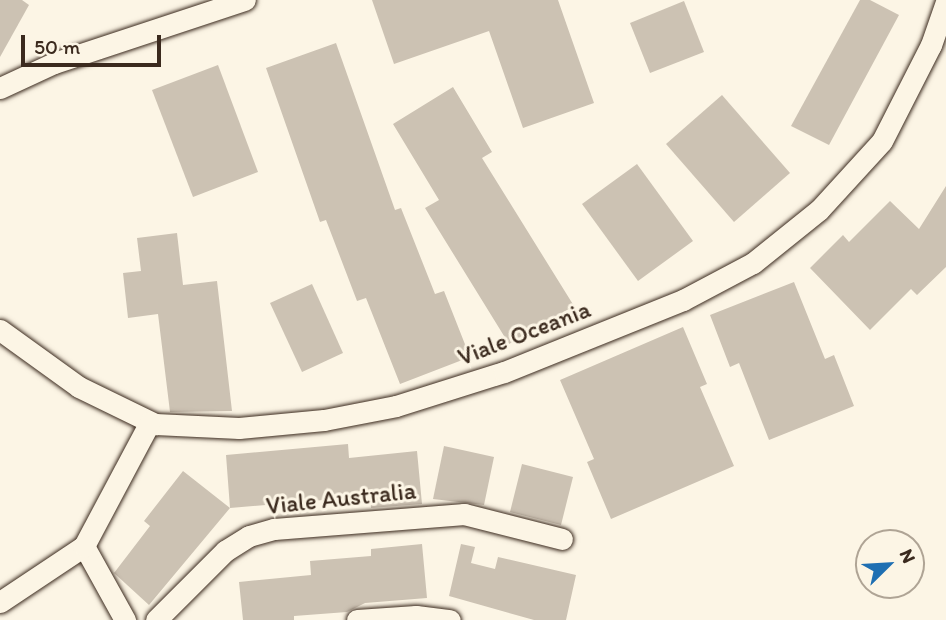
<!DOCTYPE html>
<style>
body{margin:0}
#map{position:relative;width:946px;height:620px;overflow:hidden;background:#fcf5e5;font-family:Itim,sans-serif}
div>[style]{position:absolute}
.building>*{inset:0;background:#ccc2b3}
.roads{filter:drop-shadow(0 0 2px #3b2a1e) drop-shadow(0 0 2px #3b2a1e)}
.street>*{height:21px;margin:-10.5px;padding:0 10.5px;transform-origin:10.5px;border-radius:10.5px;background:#fcf5e5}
span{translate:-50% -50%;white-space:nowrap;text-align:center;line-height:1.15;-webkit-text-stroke:6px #fcf5e5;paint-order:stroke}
.street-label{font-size:24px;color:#3b2a1e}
.north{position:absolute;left:855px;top:529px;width:70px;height:70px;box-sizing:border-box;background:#fcf5e5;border:2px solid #afa495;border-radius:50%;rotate:66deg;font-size:19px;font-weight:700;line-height:28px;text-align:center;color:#3b2a1e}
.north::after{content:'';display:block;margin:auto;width:24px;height:32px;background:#1f6fb2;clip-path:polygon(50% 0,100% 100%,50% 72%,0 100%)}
.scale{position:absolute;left:21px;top:35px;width:140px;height:32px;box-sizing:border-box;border:4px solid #3b2a1e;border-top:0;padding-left:9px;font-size:21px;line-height:24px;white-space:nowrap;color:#3b2a1e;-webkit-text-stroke:5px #fcf5e5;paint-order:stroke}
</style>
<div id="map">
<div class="building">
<i style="clip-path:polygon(0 0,22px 0,29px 5px,0 57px)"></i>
<i style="clip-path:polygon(372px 0,558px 0,594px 103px,523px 128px,489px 31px,394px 64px)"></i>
<i style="clip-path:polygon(860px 0,870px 0,899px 15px,829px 145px,791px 126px)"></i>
<i style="clip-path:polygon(684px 1px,704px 52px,650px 73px,630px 23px)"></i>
<i style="clip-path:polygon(336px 43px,395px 210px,401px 208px,435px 294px,444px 291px,470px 357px,400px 384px,366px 298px,357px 301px,326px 220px,320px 222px,266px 68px)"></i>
<i style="clip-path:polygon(218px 65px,258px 172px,193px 197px,152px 90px)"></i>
<i style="clip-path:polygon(453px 87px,492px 152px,482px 158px,574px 306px,509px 344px,425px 208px,439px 200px,393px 124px)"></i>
<i style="clip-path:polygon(722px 95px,790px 173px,734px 222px,666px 144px)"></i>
<i style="clip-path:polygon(637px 164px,693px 241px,638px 281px,582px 204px)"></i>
<i style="clip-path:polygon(946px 186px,946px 267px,917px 295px,911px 289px,870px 330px,810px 268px,843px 235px,849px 242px,890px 201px,919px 229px)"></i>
<i style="clip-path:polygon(177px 233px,183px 285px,217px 281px,232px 411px,170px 412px,158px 314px,128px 318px,123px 273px,141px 271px,137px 238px)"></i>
<i style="clip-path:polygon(794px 282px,825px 359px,834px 355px,854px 406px,769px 440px,739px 363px,730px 367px,710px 315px)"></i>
<i style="clip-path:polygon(312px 284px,343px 353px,302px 372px,270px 303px)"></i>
<i style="clip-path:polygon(683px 327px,707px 384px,700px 387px,734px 466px,611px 519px,587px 462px,594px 459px,560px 380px)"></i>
<i style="clip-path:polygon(348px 444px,349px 458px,417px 451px,422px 504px,371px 508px,370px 496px,230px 508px,226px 455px)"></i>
<i style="clip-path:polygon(444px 446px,494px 457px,484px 505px,433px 499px)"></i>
<i style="clip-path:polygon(522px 464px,573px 477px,561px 525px,510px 512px)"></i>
<i style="clip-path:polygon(183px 471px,230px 508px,149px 605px,114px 573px,150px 526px,144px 521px)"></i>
<i style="clip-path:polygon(422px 544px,427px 598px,365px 603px,347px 612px,294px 616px,294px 620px,243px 620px,239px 582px,311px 575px,310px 561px,371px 556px,371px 549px)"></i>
<i style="clip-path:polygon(461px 544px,475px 547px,471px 563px,495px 569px,498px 557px,576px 575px,566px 620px,534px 620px,449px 596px)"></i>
</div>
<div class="roads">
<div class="street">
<i style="left:0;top:88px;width:60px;rotate:-24.8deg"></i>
<i style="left:54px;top:63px;width:201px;rotate:-18.3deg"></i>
<i style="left:0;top:330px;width:97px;rotate:35.8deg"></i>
<i style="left:79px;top:387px;width:85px;rotate:26deg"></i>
<i style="left:155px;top:424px;width:84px;rotate:2.7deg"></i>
<i style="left:239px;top:428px;width:85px;rotate:-5.4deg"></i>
<i style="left:324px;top:420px;width:73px;rotate:-11deg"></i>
<i style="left:396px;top:406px;width:113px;rotate:-17.5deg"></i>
<i style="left:504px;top:372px;width:193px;rotate:-21.9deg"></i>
<i style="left:683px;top:300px;width:79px;rotate:-27.9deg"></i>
<i style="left:753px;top:263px;width:85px;rotate:-38.8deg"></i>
<i style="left:819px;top:210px;width:93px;rotate:-47.6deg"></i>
<i style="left:882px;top:141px;width:108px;rotate:-63deg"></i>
<i style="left:931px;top:45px;width:46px;rotate:-70.8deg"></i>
<i style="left:84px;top:546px;width:85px;rotate:61deg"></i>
<i style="left:0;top:602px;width:101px;rotate:-33.7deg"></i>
<i style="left:84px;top:546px;width:140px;rotate:-62deg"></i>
<i style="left:156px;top:620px;width:98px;rotate:-45deg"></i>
<i style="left:225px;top:551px;width:28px;rotate:-32deg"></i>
<i style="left:249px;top:536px;width:26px;rotate:-16deg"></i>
<i style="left:274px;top:529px;width:191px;rotate:-4.5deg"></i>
<i style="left:464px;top:514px;width:101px;rotate:14.3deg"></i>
<i style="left:357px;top:620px;width:59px;rotate:-3.9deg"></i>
<i style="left:416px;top:616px;width:34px;rotate:7deg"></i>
</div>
</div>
<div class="street-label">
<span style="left:524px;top:333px;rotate:-21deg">Viale Oceania</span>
<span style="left:341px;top:498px;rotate:-6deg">Viale Australia</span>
</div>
<div class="north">N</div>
<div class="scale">50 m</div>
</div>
